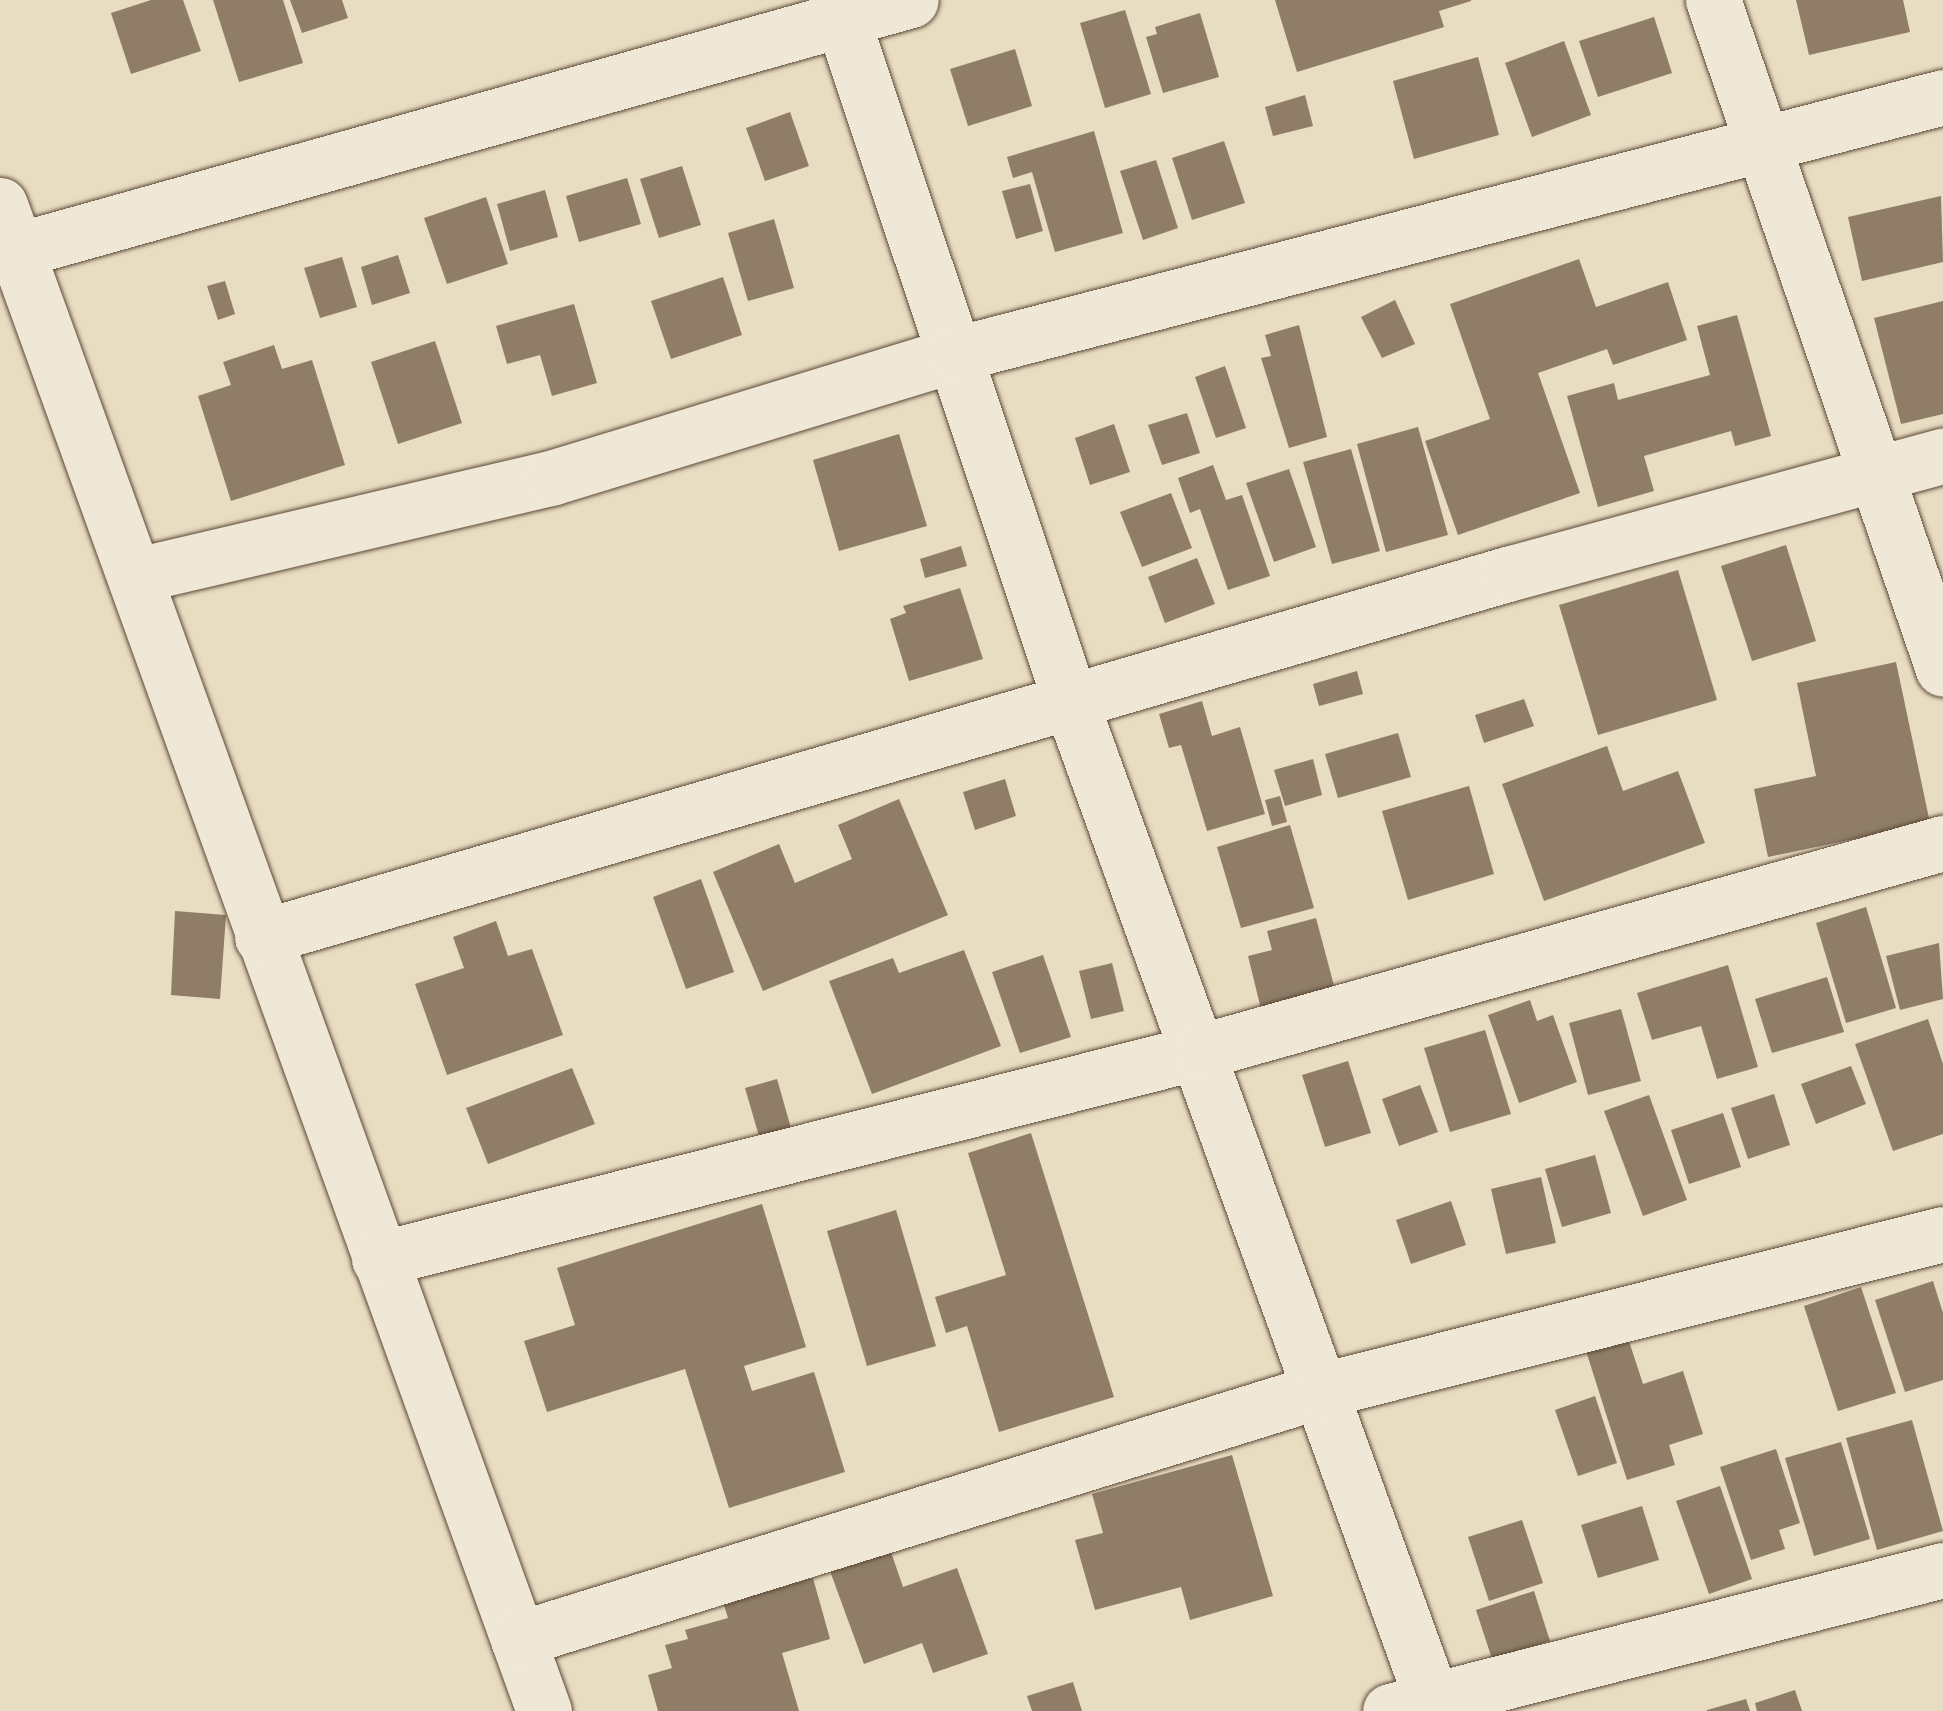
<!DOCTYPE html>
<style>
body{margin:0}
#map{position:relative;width:1943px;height:1711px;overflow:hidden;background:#e8dcc1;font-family:"EB Garamond",serif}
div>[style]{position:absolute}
.building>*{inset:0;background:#8f7d68}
.roads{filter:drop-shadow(0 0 2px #5c4836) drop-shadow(0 0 2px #5c4836)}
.minor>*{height:55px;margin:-27.5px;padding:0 27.5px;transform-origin:27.5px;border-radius:27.5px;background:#f0e8d7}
span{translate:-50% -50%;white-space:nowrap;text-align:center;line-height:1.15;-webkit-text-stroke:8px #f0e8d7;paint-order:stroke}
</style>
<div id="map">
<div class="building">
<i style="clip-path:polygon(151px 0,183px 0,201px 51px,131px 74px,111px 13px)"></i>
<i style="clip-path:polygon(213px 0,283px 0,303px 63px,239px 82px)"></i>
<i style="clip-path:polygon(290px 0,342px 0,348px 18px,302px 33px)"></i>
<i style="clip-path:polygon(1275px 0,1471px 0,1471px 1px,1439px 11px,1444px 27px,1297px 72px)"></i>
<i style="clip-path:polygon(1796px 0,1903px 0,1910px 32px,1809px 55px)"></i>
<i style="clip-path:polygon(1125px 10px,1151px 94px,1105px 108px,1080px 23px)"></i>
<i style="clip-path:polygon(1200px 13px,1219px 77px,1163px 93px,1146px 37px,1157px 34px,1155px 27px)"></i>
<i style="clip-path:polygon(1654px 17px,1672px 73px,1598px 97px,1579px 41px)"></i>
<i style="clip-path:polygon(1564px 41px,1591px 115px,1532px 137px,1505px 63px)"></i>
<i style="clip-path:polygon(1015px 49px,1032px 106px,968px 126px,950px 69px)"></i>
<i style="clip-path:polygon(1478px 57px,1499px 135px,1414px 159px,1393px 81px)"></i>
<i style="clip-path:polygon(1305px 95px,1313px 126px,1273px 136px,1265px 107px)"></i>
<i style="clip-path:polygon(790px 112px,809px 166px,765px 181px,746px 128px)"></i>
<i style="clip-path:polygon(1094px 131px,1123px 233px,1055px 252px,1032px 172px,1013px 178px,1007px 157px)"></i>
<i style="clip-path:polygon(1224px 141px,1245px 203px,1192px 220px,1172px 158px)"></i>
<i style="clip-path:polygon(1156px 160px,1178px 228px,1143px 240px,1120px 171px)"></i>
<i style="clip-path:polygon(682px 166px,701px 225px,659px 238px,640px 179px)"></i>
<i style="clip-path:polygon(627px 178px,641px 224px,579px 242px,566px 196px)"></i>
<i style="clip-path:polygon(1030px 184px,1043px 231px,1016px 239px,1002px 191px)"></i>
<i style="clip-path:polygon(545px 190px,558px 237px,510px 251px,497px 204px)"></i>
<i style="clip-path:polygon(1941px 196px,1943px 262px,1862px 281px,1848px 217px)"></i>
<i style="clip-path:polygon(486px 197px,508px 264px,447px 284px,424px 218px)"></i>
<i style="clip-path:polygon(774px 219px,794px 288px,748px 301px,728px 233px)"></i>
<i style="clip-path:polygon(398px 255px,410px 293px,372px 305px,361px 267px)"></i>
<i style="clip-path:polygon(342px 257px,357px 307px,320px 318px,304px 268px)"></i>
<i style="clip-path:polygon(1579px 259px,1596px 307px,1668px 282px,1687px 340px,1613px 365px,1607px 349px,1538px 373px,1580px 493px,1458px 535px,1425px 441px,1490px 419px,1450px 304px)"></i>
<i style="clip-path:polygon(723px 277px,742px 335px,671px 359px,651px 301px)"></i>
<i style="clip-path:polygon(225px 281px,235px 314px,218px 320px,207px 286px)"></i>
<i style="clip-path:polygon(1395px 300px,1415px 344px,1382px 358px,1361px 317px)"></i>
<i style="clip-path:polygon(1943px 301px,1943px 414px,1901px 424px,1874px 318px)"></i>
<i style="clip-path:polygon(574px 304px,597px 383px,552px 396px,540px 355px,507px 364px,496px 326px)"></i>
<i style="clip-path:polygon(1737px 315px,1771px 436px,1735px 446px,1731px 431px,1644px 456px,1654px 491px,1598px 507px,1567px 396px,1614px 383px,1618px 400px,1710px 375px,1697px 326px)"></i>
<i style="clip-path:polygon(1299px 325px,1327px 437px,1289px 448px,1261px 358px,1271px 356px,1265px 335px)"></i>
<i style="clip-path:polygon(435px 341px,462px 423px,398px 444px,371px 362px)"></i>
<i style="clip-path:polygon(274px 345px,282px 369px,312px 360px,345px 465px,231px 501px,198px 396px,231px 385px,223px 362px)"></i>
<i style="clip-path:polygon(1225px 366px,1246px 428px,1216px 438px,1195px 377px)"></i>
<i style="clip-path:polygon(1187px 413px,1200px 453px,1162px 465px,1148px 425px)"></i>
<i style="clip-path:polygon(1114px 424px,1130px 472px,1090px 485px,1075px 438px)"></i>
<i style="clip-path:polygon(1418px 427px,1448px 535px,1386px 552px,1357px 444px)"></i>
<i style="clip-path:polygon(899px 434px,927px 526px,839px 551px,813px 460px)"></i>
<i style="clip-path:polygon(1351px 449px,1380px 551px,1332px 564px,1303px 462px)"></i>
<i style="clip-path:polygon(1213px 465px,1226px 500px,1242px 495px,1270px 576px,1228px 590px,1200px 509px,1190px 513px,1178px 478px)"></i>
<i style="clip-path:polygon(1289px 469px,1316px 547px,1274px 562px,1246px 483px)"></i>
<i style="clip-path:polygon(1171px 493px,1192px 548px,1142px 567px,1120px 512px)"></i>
<i style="clip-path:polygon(1786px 545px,1816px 641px,1752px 661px,1721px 566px)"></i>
<i style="clip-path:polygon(961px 546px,967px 566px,925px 578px,920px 559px)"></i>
<i style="clip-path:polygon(1197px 558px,1215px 604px,1165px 623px,1148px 577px)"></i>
<i style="clip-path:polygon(1678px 570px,1717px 700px,1598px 735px,1559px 605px)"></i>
<i style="clip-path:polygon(960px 588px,983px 659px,909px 681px,890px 619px,906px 613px,903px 606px)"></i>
<i style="clip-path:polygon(1896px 662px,1930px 823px,1768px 857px,1754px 789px,1816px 776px,1797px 683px)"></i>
<i style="clip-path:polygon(1357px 671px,1363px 694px,1319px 706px,1313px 684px)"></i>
<i style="clip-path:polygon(1524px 699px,1534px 726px,1484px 743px,1475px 715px)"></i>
<i style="clip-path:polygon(1202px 701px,1212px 736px,1240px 727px,1265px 814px,1207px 831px,1181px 745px,1169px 748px,1159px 714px)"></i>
<i style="clip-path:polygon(1398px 733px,1411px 777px,1338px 798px,1325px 754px)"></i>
<i style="clip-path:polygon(1607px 746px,1623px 791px,1678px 771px,1705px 843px,1544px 901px,1502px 784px)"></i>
<i style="clip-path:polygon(1313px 759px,1322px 795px,1285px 806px,1274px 770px)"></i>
<i style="clip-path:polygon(1005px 779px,1016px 816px,975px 830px,963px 792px)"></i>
<i style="clip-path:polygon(1469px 786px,1494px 874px,1408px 900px,1382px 811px)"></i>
<i style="clip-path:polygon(1280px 796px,1287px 822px,1272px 826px,1265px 800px)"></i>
<i style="clip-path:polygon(899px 799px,948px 915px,763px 991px,713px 872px,779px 844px,795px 883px,852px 859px,838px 825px)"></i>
<i style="clip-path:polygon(1290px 825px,1314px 908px,1241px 928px,1217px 847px)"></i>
<i style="clip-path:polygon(701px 879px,734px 972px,686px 989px,653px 897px)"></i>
<i style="clip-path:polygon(1866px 907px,1896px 1008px,1846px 1023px,1816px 923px)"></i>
<i style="clip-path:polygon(175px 911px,226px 915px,220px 999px,171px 995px)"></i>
<i style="clip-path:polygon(1316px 918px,1336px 993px,1262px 1013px,1248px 956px,1272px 950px,1267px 931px)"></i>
<i style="clip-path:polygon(496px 921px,508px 956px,532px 949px,563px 1035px,447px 1075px,415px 984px,464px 968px,453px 937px)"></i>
<i style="clip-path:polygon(1939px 943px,1943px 999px,1900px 1010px,1886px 956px)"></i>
<i style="clip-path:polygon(964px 950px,1001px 1046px,872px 1094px,829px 981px,893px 958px,899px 973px)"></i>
<i style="clip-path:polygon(1043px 955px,1071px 1037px,1020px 1053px,992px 972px)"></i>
<i style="clip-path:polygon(1112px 963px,1124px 1011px,1091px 1019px,1079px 971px)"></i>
<i style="clip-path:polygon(1728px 965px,1758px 1067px,1717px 1079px,1701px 1026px,1652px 1040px,1637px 993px)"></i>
<i style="clip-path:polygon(1827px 977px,1844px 1032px,1772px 1053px,1755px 999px)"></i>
<i style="clip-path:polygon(1530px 1000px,1537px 1021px,1553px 1015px,1577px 1082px,1519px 1103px,1488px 1015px)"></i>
<i style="clip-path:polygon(1621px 1009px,1641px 1081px,1588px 1095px,1569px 1023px)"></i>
<i style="clip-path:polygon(1928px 1019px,1943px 1064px,1943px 1134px,1893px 1151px,1855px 1044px)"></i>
<i style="clip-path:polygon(1485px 1030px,1511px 1114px,1450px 1132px,1424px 1048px)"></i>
<i style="clip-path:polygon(1348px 1061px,1371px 1133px,1325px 1147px,1302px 1075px)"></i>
<i style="clip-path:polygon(1851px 1066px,1866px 1104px,1816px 1124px,1801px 1084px)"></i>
<i style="clip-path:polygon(572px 1068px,595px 1124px,488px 1164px,466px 1108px)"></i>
<i style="clip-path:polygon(777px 1079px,793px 1135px,761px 1143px,745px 1088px)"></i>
<i style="clip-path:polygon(1420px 1085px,1438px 1132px,1399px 1146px,1382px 1099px)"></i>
<i style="clip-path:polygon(1774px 1094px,1790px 1145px,1748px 1159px,1731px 1108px)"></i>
<i style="clip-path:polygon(1649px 1095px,1687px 1200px,1643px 1216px,1604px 1111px)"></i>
<i style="clip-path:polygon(1723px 1113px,1741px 1167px,1689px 1184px,1671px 1130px)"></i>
<i style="clip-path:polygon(1031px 1133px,1114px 1397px,999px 1432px,967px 1326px,946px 1333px,935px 1297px,1006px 1275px,968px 1153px)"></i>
<i style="clip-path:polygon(1595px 1155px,1611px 1213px,1562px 1227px,1545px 1169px)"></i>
<i style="clip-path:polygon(1541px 1177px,1556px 1243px,1506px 1254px,1491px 1189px)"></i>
<i style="clip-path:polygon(1451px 1201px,1466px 1245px,1411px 1264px,1396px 1220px)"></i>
<i style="clip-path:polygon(762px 1204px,806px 1347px,744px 1366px,752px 1391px,814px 1372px,845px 1472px,729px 1508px,685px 1369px,547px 1412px,524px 1341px,575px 1325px,557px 1268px)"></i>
<i style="clip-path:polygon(896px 1210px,936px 1346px,867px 1366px,827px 1231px)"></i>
<i style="clip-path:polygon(1933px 1281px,1943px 1313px,1943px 1380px,1905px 1392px,1875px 1300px)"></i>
<i style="clip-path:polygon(1861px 1287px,1896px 1393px,1838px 1411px,1804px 1306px)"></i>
<i style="clip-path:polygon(1628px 1338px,1643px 1384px,1683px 1371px,1703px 1434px,1669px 1445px,1675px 1465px,1627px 1480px,1586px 1351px)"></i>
<i style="clip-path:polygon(1595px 1396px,1617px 1463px,1578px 1476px,1555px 1410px)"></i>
<i style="clip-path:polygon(1912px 1420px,1943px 1531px,1877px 1550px,1846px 1438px)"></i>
<i style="clip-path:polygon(1841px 1442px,1870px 1539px,1814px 1556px,1785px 1458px)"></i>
<i style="clip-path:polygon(1776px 1449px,1800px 1523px,1779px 1530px,1785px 1549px,1751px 1560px,1720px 1467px)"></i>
<i style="clip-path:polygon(1232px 1455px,1273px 1596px,1190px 1620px,1181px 1587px,1095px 1610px,1075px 1540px,1103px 1533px,1092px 1494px)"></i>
<i style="clip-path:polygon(1720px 1486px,1752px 1579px,1709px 1594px,1676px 1501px)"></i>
<i style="clip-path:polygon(1642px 1506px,1659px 1560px,1598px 1578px,1581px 1525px)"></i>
<i style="clip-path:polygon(1522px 1520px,1543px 1583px,1489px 1601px,1468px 1537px)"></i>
<i style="clip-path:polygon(890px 1549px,903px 1587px,957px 1568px,988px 1654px,933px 1673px,922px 1643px,864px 1664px,830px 1571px)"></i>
<i style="clip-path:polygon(813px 1578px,830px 1639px,782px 1653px,799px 1711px,658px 1711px,648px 1675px,672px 1668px,665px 1645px,688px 1639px,685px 1630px,728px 1618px,723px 1602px)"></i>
<i style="clip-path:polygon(1534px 1591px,1550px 1641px,1492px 1659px,1476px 1610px)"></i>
<i style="clip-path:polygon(1073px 1682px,1082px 1711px,1032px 1711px,1027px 1696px)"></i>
<i style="clip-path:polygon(1795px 1690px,1802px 1711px,1757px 1711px,1755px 1703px)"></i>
<i style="clip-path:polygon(1746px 1699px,1750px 1711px,1707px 1711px,1707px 1710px)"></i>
</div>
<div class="roads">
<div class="minor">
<i style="left:1713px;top:0;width:707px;rotate:71.03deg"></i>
<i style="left:843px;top:22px;width:721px;rotate:71.49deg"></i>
<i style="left:1072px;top:706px;width:1069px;rotate:70.09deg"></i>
<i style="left:0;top:205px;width:1601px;rotate:70.14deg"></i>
<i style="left:18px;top:250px;width:927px;rotate:-15.64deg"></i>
<i style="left:137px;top:575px;width:428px;rotate:-13.2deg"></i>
<i style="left:554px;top:477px;width:420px;rotate:-17deg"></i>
<i style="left:956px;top:354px;width:1020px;rotate:-14.59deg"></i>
<i style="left:262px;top:937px;width:1301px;rotate:-16.25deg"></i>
<i style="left:1511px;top:573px;width:448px;rotate:-15.2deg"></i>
<i style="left:379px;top:1259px;width:849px;rotate:-14.18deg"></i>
<i style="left:1202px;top:1051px;width:770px;rotate:-15.68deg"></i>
<i style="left:518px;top:1639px;width:842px;rotate:-17.21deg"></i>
<i style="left:1322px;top:1390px;width:640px;rotate:-14.1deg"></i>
<i style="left:1390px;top:1711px;width:571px;rotate:-14.3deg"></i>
</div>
</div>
</div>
